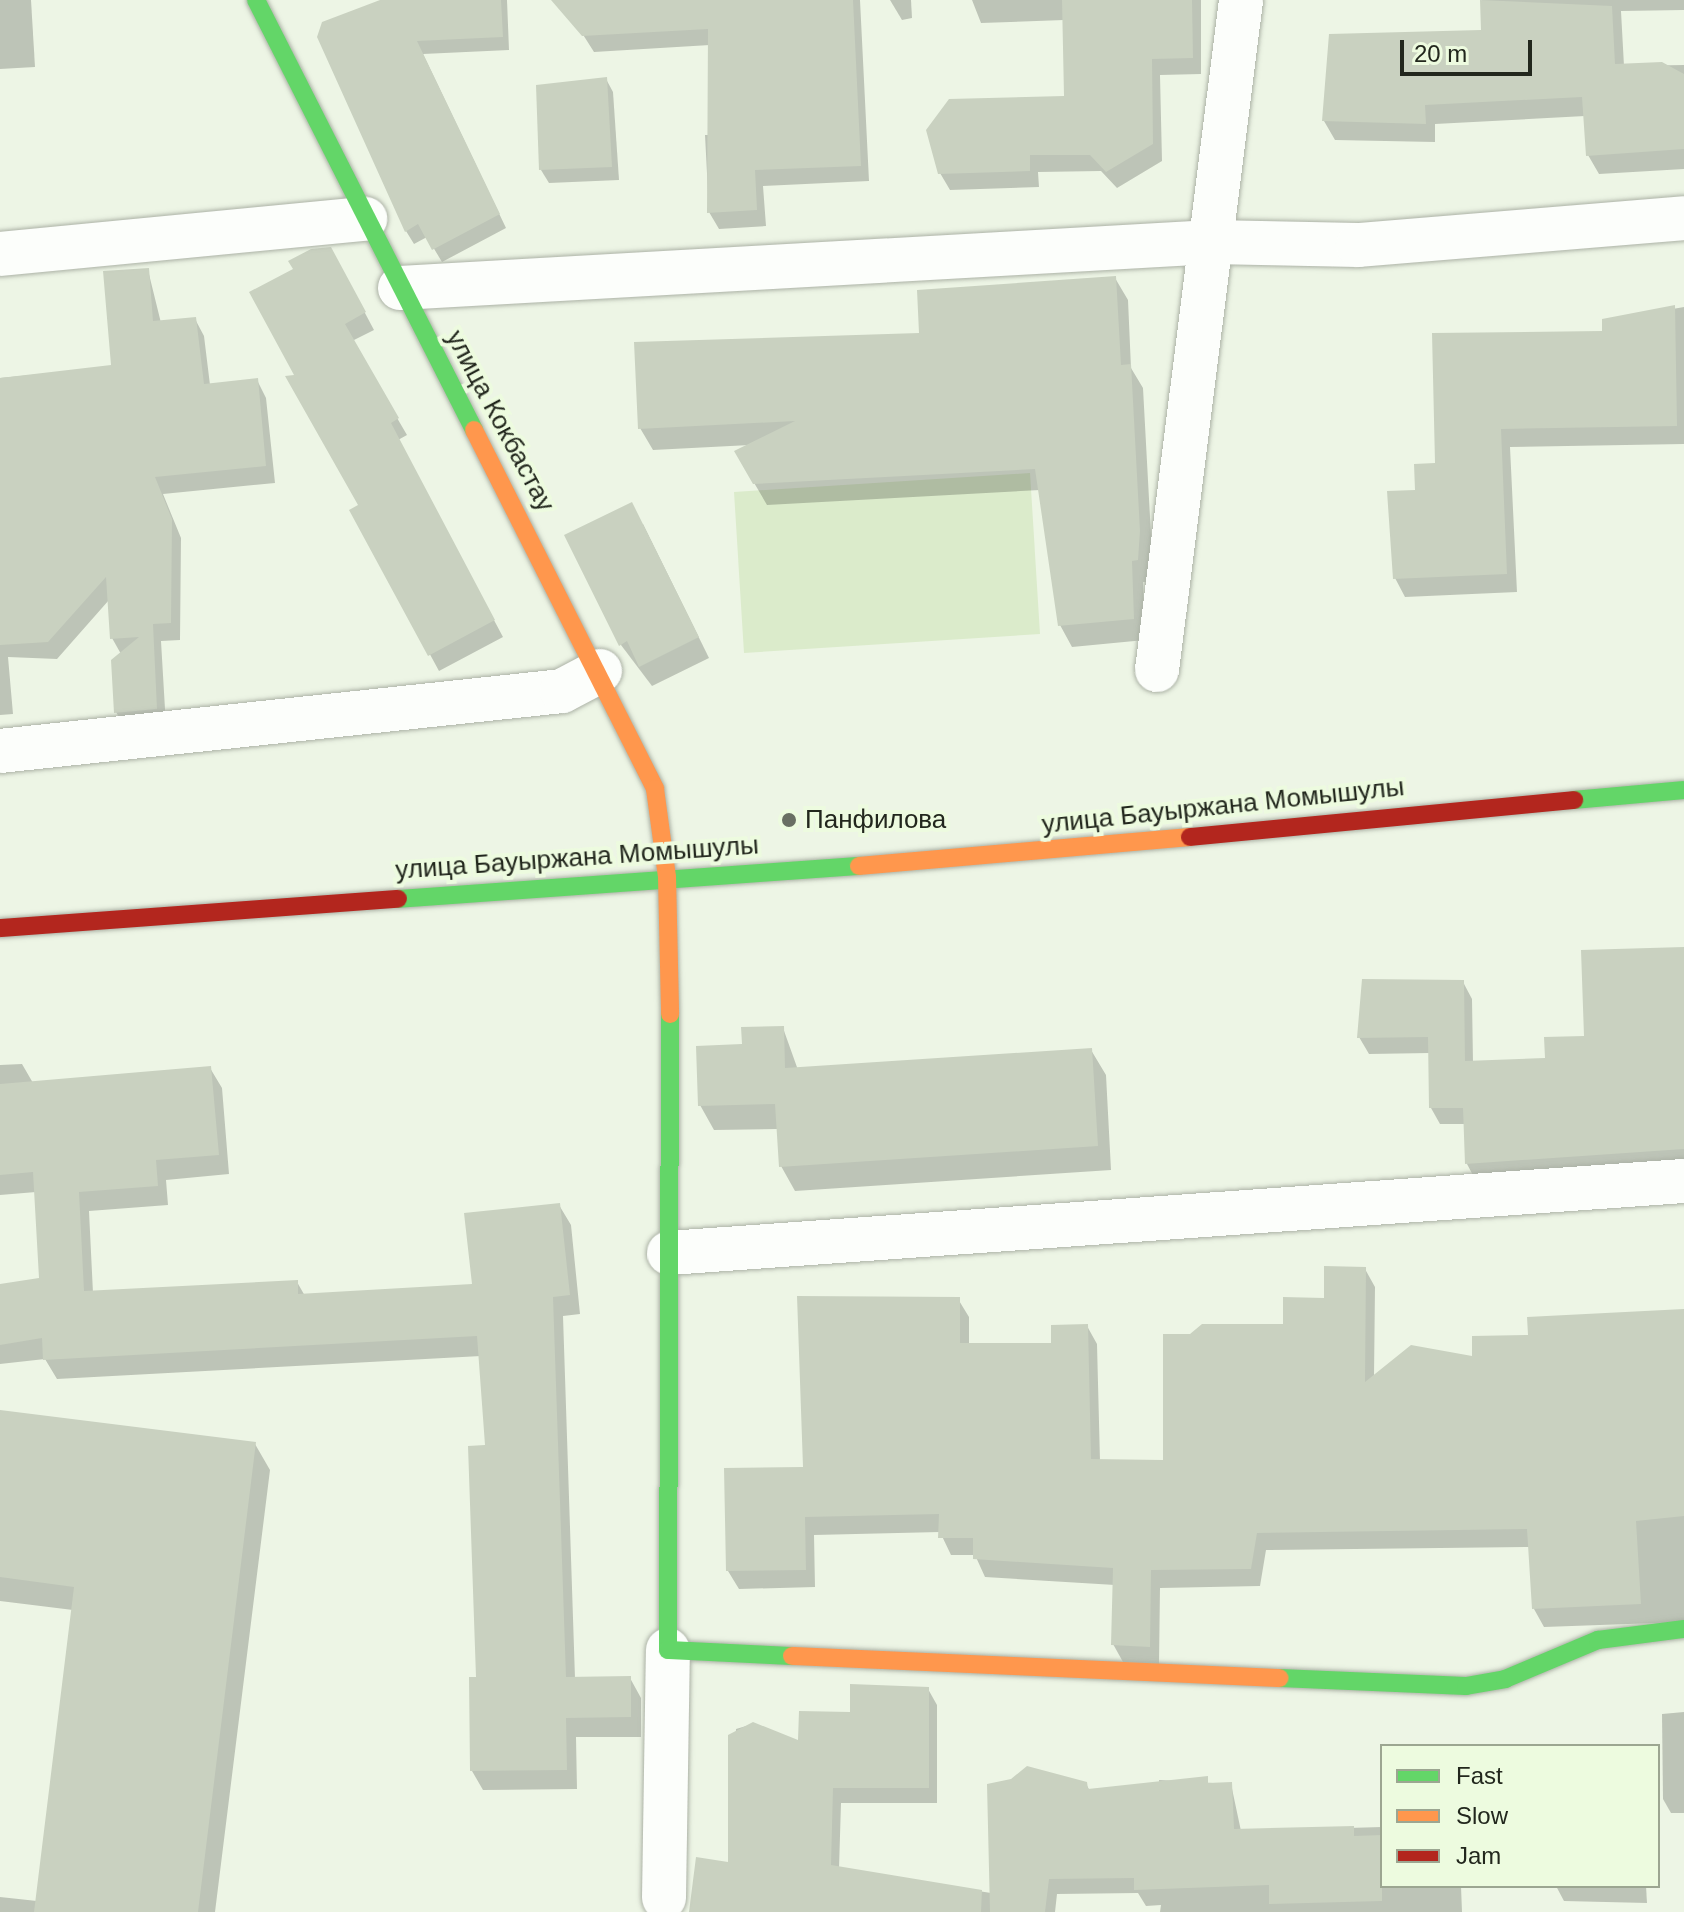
<!DOCTYPE html>
<meta charset="utf-8">
<style>
body{margin:0}
#map{position:relative;width:1684px;height:1912px;overflow:hidden;background:#edf5e5;font-family:Arial,sans-serif}
div>[style]{position:absolute}
.green>*{inset:0;background:#dbebcb}
.shadow>*{inset:0;background:#0003}
.building>*{inset:0;background:#c9d1c0}
.roads{filter:drop-shadow(0 0 2px #acb2a6) drop-shadow(0 0 2px #acb2a6)}
.street>*{height:44px;margin:-22px;padding:0 22px;transform-origin:22px;border-radius:22px;background:#fcfefb}
.fast>*{height:18px;margin:-9px;padding:0 9px;transform-origin:9px;border-radius:9px;background:#63d668}
.slow>*{height:18px;margin:-9px;padding:0 9px;transform-origin:9px;border-radius:9px;background:#ff974d}
.jam>*{height:18px;margin:-9px;padding:0 9px;transform-origin:9px;border-radius:9px;background:#b3261e}
.dots>*{width:22px;height:22px;translate:-50% -50%;box-sizing:border-box;border:4px solid #edfbdf;border-radius:50%}
span{translate:-50% -50%;white-space:nowrap;text-align:center;line-height:1.15;-webkit-text-stroke:8px #edfbdf;paint-order:stroke}
.street-label{font-size:26px;color:#22271d}
.poi-label{font-size:26px;color:#22271d}
.left{translate:0 -50%;text-align:left}
.legend{position:absolute;left:1380px;top:1744px;width:280px;height:144px;box-sizing:border-box;background:#edfbdf;border:2px solid #9ca691;margin:0;padding:10px 14px;list-style:none;font-size:24px;color:#22271d}
.legend li{display:flex;align-items:center;gap:16px;height:40px}
.legend b{width:40px;border:2px solid #9ca691}
.scale{position:absolute;left:1400px;top:40px;width:132px;height:36px;box-sizing:border-box;border:4px solid #22271d;border-top:0;padding-left:10px;font-size:24px;line-height:28px;white-space:nowrap;color:#22271d;-webkit-text-stroke:6px #edfbdf;paint-order:stroke}
</style>
<div id="map">
<div class="green">
<i style="clip-path:polygon(1030px 473px,1040px 634px,744px 653px,734px 492px)"></i>
</div>
<div class="shadow">
<i style="clip-path:polygon(0 0,31px 0,35px 67px,0 69px)"></i>
<i style="clip-path:polygon(385px 0,507px 0,509px 50px,423px 54px,506px 228px,442px 262px,427px 237px,414px 244px,406px 231px,319px 37px)"></i>
<i style="clip-path:polygon(561px 0,860px 0,869px 181px,763px 186px,766px 226px,719px 229px,709px 212px,705px 135px,711px 135px,710px 45px,594px 52px)"></i>
<i style="clip-path:polygon(890px 0,911px 0,912px 18px,902px 20px)"></i>
<i style="clip-path:polygon(972px 0,1201px 0,1201px 74px,1160px 75px,1162px 161px,1117px 188px,1101px 171px,1038px 172px,1039px 187px,950px 190px,940px 173px,1066px 98px,1064px 20px,981px 23px)"></i>
<i style="clip-path:polygon(1482px 0,1684px 0,1684px 10px,1621px 11px,1624px 66px,1684px 65px,1684px 169px,1599px 174px,1588px 155px,1585px 116px,1435px 124px,1435px 142px,1335px 140px,1324px 121px,1483px 32px)"></i>
<i style="clip-path:polygon(606px 79px,613px 92px,619px 180px,549px 183px,541px 170px)"></i>
<i style="clip-path:polygon(340px 266px,374px 330px,352px 341px,407px 435px,398px 440px,503px 637px,439px 671px,352px 511px,361px 506px,298px 377px)"></i>
<i style="clip-path:polygon(148px 270px,161px 323px,195px 319px,204px 336px,210px 385px,257px 380px,266px 398px,275px 483px,163px 494px,181px 538px,180px 640px,161px 641px,166px 726px,126px 729px,116px 712px,121px 654px,112px 638px,109px 600px,57px 659px,8px 657px,13px 714px,0 715px,0 378px,114px 367px)"></i>
<i style="clip-path:polygon(1115px 278px,1128px 300px,1131px 368px,1143px 388px,1152px 554px,1150px 582px,1143px 582px,1145px 640px,1072px 647px,1060px 625px,1040px 490px,767px 505px,736px 452px,750px 445px,653px 450px,640px 428px)"></i>
<i style="clip-path:polygon(1684px 307px,1684px 444px,1510px 447px,1517px 592px,1405px 597px,1395px 578px,1417px 492px,1437px 465px,1604px 333px,1604px 321px)"></i>
<i style="clip-path:polygon(643px 524px,709px 658px,652px 686px,621px 645px)"></i>
<i style="clip-path:polygon(1684px 949px,1684px 1166px,1476px 1181px,1467px 1164px,1466px 1124px,1440px 1124px,1431px 1108px,1430px 1053px,1369px 1054px,1359px 1037px,1463px 982px,1472px 999px,1473px 1063px,1547px 1060px,1586px 1038px)"></i>
<i style="clip-path:polygon(783px 1028px,798px 1070px,1091px 1050px,1106px 1075px,1111px 1170px,795px 1191px,781px 1166px,778px 1129px,714px 1130px,700px 1105px,744px 1046px)"></i>
<i style="clip-path:polygon(22px 1064px,33px 1083px,210px 1068px,222px 1088px,229px 1174px,166px 1180px,168px 1205px,89px 1211px,93px 1293px,297px 1282px,305px 1296px,474px 1286px,559px 1205px,571px 1225px,580px 1314px,563px 1316px,575px 1678px,630px 1678px,641px 1698px,641px 1737px,576px 1737px,577px 1789px,483px 1790px,472px 1771px,487px 1447px,481px 1356px,57px 1379px,45px 1359px,0 1364px,0 1285px,41px 1280px,36px 1192px,0 1195px,0 1065px)"></i>
<i style="clip-path:polygon(1365px 1269px,1375px 1287px,1374px 1377px,1474px 1359px,1530px 1337px,1684px 1311px,1684px 1622px,1544px 1627px,1534px 1609px,1530px 1547px,1266px 1550px,1260px 1586px,1160px 1588px,1159px 1664px,1123px 1662px,1113px 1644px,1115px 1585px,985px 1577px,975px 1555px,951px 1555px,940px 1532px,814px 1535px,815px 1587px,739px 1589px,728px 1571px,805px 1469px,958px 1299px,969px 1317px,969px 1345px,1053px 1345px,1087px 1326px,1097px 1344px,1100px 1461px,1165px 1462px,1191px 1336px,1285px 1326px)"></i>
<i style="clip-path:polygon(0 1412px,255px 1444px,270px 1470px,215px 1912px,0 1912px,0 1897px,37px 1901px,73px 1610px,0 1601px)"></i>
<i style="clip-path:polygon(928px 1689px,937px 1705px,937px 1803px,841px 1803px,839px 1869px,991px 1893px,1086px 1784px,1090px 1791px,1160px 1789px,1159px 1780px,1231px 1784px,1241px 1831px,1382px 1827px,1382px 1886px,1461px 1886px,1462px 1912px,1160px 1912px,1161px 1905px,1146px 1906px,1138px 1893px,1057px 1894px,1055px 1912px,691px 1912px,730px 1864px,736px 1729px,753px 1724px,800px 1743px,852px 1714px)"></i>
<i style="clip-path:polygon(1684px 1712px,1684px 1813px,1671px 1813px,1663px 1799px,1662px 1714px)"></i>
<i style="clip-path:polygon(1556px 1886px,1646px 1886px,1647px 1903px,1564px 1901px)"></i>
</div>
<div class="building">
<i style="clip-path:polygon(380px 0,501px 0,503px 37px,417px 41px,500px 214px,432px 250px,418px 224px,405px 232px,317px 37px,322px 22px)"></i>
<i style="clip-path:polygon(551px 0,853px 0,861px 166px,755px 170px,757px 210px,707px 213px,708px 29px,582px 36px)"></i>
<i style="clip-path:polygon(1062px 0,1192px 0,1193px 58px,1152px 59px,1153px 144px,1106px 172px,1090px 155px,1030px 155px,1030px 171px,938px 174px,926px 130px,949px 99px,1064px 96px)"></i>
<i style="clip-path:polygon(1480px 0,1612px 6px,1615px 64px,1662px 62px,1684px 74px,1684px 149px,1586px 156px,1582px 97px,1425px 105px,1426px 124px,1322px 121px,1329px 34px,1481px 30px)"></i>
<i style="clip-path:polygon(607px 77px,612px 167px,539px 170px,536px 85px)"></i>
<i style="clip-path:polygon(331px 247px,366px 312px,345px 324px,399px 418px,391px 423px,495px 620px,428px 656px,349px 510px,358px 505px,285px 376px,294px 375px,249px 292px,293px 269px,288px 261px,311px 249px)"></i>
<i style="clip-path:polygon(149px 268px,153px 321px,196px 317px,204px 384px,258px 378px,266px 466px,155px 477px,172px 519px,171px 623px,153px 624px,157px 709px,114px 713px,111px 660px,139px 637px,110px 639px,106px 577px,48px 642px,0 645px,0 378px,111px 365px,103px 271px)"></i>
<i style="clip-path:polygon(1116px 276px,1121px 365px,1131px 364px,1140px 531px,1138px 560px,1132px 561px,1134px 619px,1058px 626px,1035px 469px,753px 484px,734px 451px,795px 421px,638px 429px,634px 342px,919px 333px,917px 290px)"></i>
<i style="clip-path:polygon(1675px 305px,1677px 426px,1501px 429px,1507px 574px,1393px 579px,1387px 491px,1415px 490px,1414px 464px,1435px 463px,1432px 333px,1602px 331px,1602px 319px)"></i>
<i style="clip-path:polygon(632px 502px,699px 637px,639px 667px,627px 641px,619px 646px,564px 535px)"></i>
<i style="clip-path:polygon(1684px 947px,1684px 1149px,1465px 1164px,1463px 1108px,1429px 1108px,1428px 1037px,1357px 1038px,1362px 979px,1464px 980px,1465px 1061px,1545px 1058px,1544px 1037px,1584px 1036px,1581px 950px)"></i>
<i style="clip-path:polygon(784px 1026px,785px 1068px,1092px 1048px,1098px 1146px,779px 1167px,775px 1104px,698px 1106px,696px 1046px,742px 1044px,741px 1027px)"></i>
<i style="clip-path:polygon(211px 1066px,219px 1155px,156px 1160px,158px 1186px,79px 1192px,84px 1291px,298px 1280px,298px 1294px,472px 1284px,464px 1213px,560px 1203px,570px 1295px,553px 1297px,566px 1677px,631px 1676px,631px 1717px,566px 1718px,567px 1770px,470px 1771px,469px 1677px,476px 1677px,468px 1446px,485px 1445px,477px 1336px,43px 1360px,42px 1338px,0 1345px,0 1284px,39px 1278px,33px 1172px,0 1175px,0 1084px)"></i>
<i style="clip-path:polygon(1324px 1266px,1366px 1267px,1365px 1382px,1411px 1345px,1472px 1356px,1472px 1336px,1528px 1335px,1527px 1317px,1684px 1309px,1684px 1516px,1636px 1521px,1641px 1604px,1532px 1609px,1527px 1529px,1257px 1533px,1251px 1569px,1151px 1570px,1150px 1647px,1111px 1645px,1113px 1568px,973px 1559px,973px 1538px,938px 1538px,939px 1514px,805px 1517px,806px 1570px,726px 1571px,724px 1468px,803px 1467px,797px 1296px,960px 1297px,960px 1343px,1051px 1343px,1051px 1325px,1088px 1324px,1091px 1459px,1163px 1460px,1163px 1334px,1190px 1334px,1202px 1324px,1283px 1324px,1283px 1297px,1324px 1298px)"></i>
<i style="clip-path:polygon(0 1410px,256px 1442px,198px 1912px,34px 1912px,74px 1587px,0 1577px)"></i>
<i style="clip-path:polygon(850px 1684px,929px 1687px,929px 1788px,833px 1788px,831px 1865px,982px 1890px,981px 1912px,689px 1912px,696px 1857px,728px 1862px,728px 1735px,753px 1722px,798px 1740px,799px 1711px,850px 1712px)"></i>
<i style="clip-path:polygon(1027px 1766px,1087px 1782px,1088px 1789px,1208px 1776px,1208px 1783px,1232px 1782px,1234px 1829px,1354px 1826px,1354px 1836px,1382px 1835px,1382px 1901px,1269px 1904px,1269px 1885px,1134px 1890px,1134px 1878px,1049px 1879px,1045px 1912px,990px 1912px,987px 1784px,1011px 1779px)"></i>
</div>
<div class="roads">
<div class="street">
<i style="left:0;top:254px;width:367px;rotate:-5.5deg"></i>
<i style="left:400px;top:288px;width:813px;rotate:-3.24deg"></i>
<i style="left:1212px;top:242px;width:146px;rotate:1.2deg"></i>
<i style="left:1358px;top:245px;width:327px;rotate:-4.7deg"></i>
<i style="left:1157px;top:670px;width:675px;rotate:-82.85deg"></i>
<i style="left:0;top:751px;width:565px;rotate:-6.09deg"></i>
<i style="left:562px;top:691px;width:43px;rotate:-27.8deg"></i>
<i style="left:669px;top:1253px;width:1018px;rotate:-4.06deg"></i>
<i style="left:664px;top:1898px;width:248px;rotate:-89.1deg"></i>
</div>
<div class="fast">
<i style="left:256px;top:0;width:482px;rotate:63.1deg"></i>
<i style="left:1574px;top:800px;width:110px;rotate:-5.2deg"></i>
<i style="left:398px;top:899px;width:462px;rotate:-4.1deg"></i>
<i style="left:670px;top:1014px;width:636px;rotate:90.18deg"></i>
<i style="left:668px;top:1650px;width:124px;rotate:2.8deg"></i>
<i style="left:1280px;top:1678px;width:186px;rotate:2.5deg"></i>
<i style="left:1466px;top:1686px;width:40px;rotate:-10deg"></i>
<i style="left:1505px;top:1679px;width:101px;rotate:-22.8deg"></i>
<i style="left:1598px;top:1640px;width:87px;rotate:-7.3deg"></i>
</div>
<div class="slow">
<i style="left:474px;top:430px;width:402px;rotate:63.2deg"></i>
<i style="left:655px;top:789px;width:89px;rotate:82.2deg"></i>
<i style="left:667px;top:877px;width:137px;rotate:88.7deg"></i>
<i style="left:859px;top:866px;width:332px;rotate:-5deg"></i>
<i style="left:792px;top:1656px;width:488px;rotate:2.6deg"></i>
</div>
<div class="jam">
<i style="left:1190px;top:837px;width:386px;rotate:-5.5deg"></i>
<i style="left:0;top:928px;width:399px;rotate:-4.2deg"></i>
</div>
</div>
<div class="dots">
<i style="left:789px;top:820px;background:#696f63"></i>
</div>
<div class="street-label">
<span style="left:500px;top:421px;rotate:62deg">улица Кокбастау</span>
<span style="left:1223px;top:806px;rotate:-6deg">улица Бауыржана Момышулы</span>
<span style="left:577px;top:858px;rotate:-4deg">улица Бауыржана Момышулы</span>
</div>
<div class="poi-label">
<span class="left" style="left:805px;top:820px">Панфилова</span>
</div>
<ul class="legend">
<li><b style="height:10px;background:#63d668"></b>Fast</li>
<li><b style="height:10px;background:#ff974d"></b>Slow</li>
<li><b style="height:10px;background:#b3261e"></b>Jam</li>
</ul>
<div class="scale">20 m</div>
</div>
